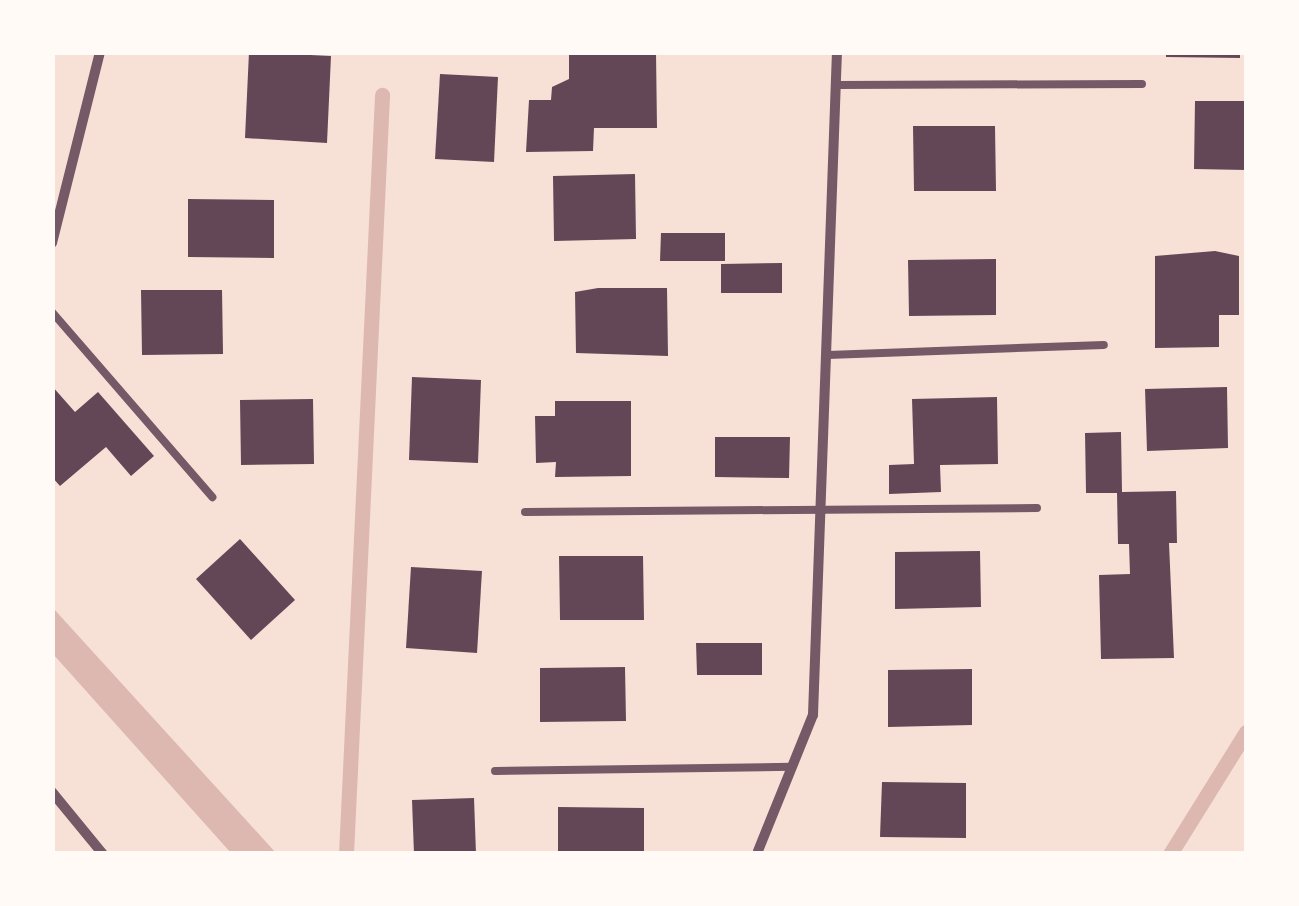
<!DOCTYPE html>
<style>
body{margin:0}
#map{position:relative;width:1299px;height:906px;overflow:hidden;background:#f7e1d7;font-family:"Noto Serif",serif}
div>[style]{position:absolute}
.water>*{inset:0;background:#dcb8b0}
.stream>*{height:15px;margin:-7.5px;padding:0 7.5px;transform-origin:7.5px;border-radius:7.5px;background:#dcb8b0}
.building>*{inset:0;background:#644757}
.service>*{height:8px;margin:-4px;padding:0 4px;transform-origin:4px;border-radius:4px;background:#755966}
.minor>*{height:10px;margin:-5px;padding:0 5px;transform-origin:5px;border-radius:5px;background:#755966}
span{translate:-50% -50%;white-space:nowrap;text-align:center;line-height:1.15;-webkit-text-stroke:10px #fffaf5;paint-order:stroke}
.frame{position:absolute;inset:0;border:55px solid #fffaf5;pointer-events:none}
</style>
<div id="map">
<div class="water">
<i style="clip-path:polygon(53px 608px,276px 853px,231px 853px,53px 654px)"></i>
</div>
<div class="stream">
<i style="left:346px;top:854px;width:760px;rotate:-87.28deg"></i>
<i style="left:1170px;top:854px;width:144px;rotate:-58.1deg"></i>
</div>
<div class="building">
<i style="clip-path:polygon(249px 52px,331px 56px,327px 143px,245px 138px)"></i>
<i style="clip-path:polygon(569px 52px,656px 52px,657px 128px,594px 128px,593px 151px,526px 152px,529px 100px,551px 100px,552px 87px,569px 79px)"></i>
<i style="clip-path:polygon(1166px 52px,1240px 52px,1240px 58px,1166px 57px)"></i>
<i style="clip-path:polygon(440px 74px,498px 77px,494px 162px,435px 159px)"></i>
<i style="clip-path:polygon(1195px 101px,1246px 101px,1246px 170px,1194px 169px)"></i>
<i style="clip-path:polygon(913px 126px,995px 126px,996px 191px,914px 191px)"></i>
<i style="clip-path:polygon(635px 174px,636px 239px,554px 241px,553px 176px)"></i>
<i style="clip-path:polygon(188px 199px,274px 200px,274px 258px,188px 257px)"></i>
<i style="clip-path:polygon(661px 233px,725px 233px,725px 261px,660px 261px)"></i>
<i style="clip-path:polygon(1215px 251px,1239px 256px,1239px 315px,1219px 315px,1219px 347px,1155px 348px,1155px 256px)"></i>
<i style="clip-path:polygon(996px 259px,996px 315px,909px 316px,908px 260px)"></i>
<i style="clip-path:polygon(782px 263px,782px 293px,721px 293px,721px 264px)"></i>
<i style="clip-path:polygon(598px 288px,667px 288px,668px 356px,576px 353px,575px 292px)"></i>
<i style="clip-path:polygon(141px 290px,222px 290px,223px 354px,142px 355px)"></i>
<i style="clip-path:polygon(412px 377px,481px 380px,478px 463px,409px 460px)"></i>
<i style="clip-path:polygon(52px 386px,75px 412px,98px 392px,154px 456px,131px 476px,106px 447px,60px 486px,52px 477px)"></i>
<i style="clip-path:polygon(1227px 387px,1228px 448px,1147px 451px,1145px 389px)"></i>
<i style="clip-path:polygon(997px 397px,998px 464px,940px 465px,941px 492px,889px 494px,889px 465px,914px 464px,912px 399px)"></i>
<i style="clip-path:polygon(313px 399px,314px 464px,241px 465px,240px 400px)"></i>
<i style="clip-path:polygon(555px 401px,631px 401px,631px 476px,555px 477px,556px 462px,536px 463px,535px 416px,555px 416px)"></i>
<i style="clip-path:polygon(1121px 432px,1122px 492px,1176px 491px,1177px 543px,1169px 543px,1174px 658px,1101px 659px,1099px 575px,1130px 574px,1129px 544px,1118px 544px,1117px 493px,1086px 493px,1085px 433px)"></i>
<i style="clip-path:polygon(715px 437px,790px 437px,789px 478px,715px 477px)"></i>
<i style="clip-path:polygon(240px 539px,295px 600px,251px 640px,196px 579px)"></i>
<i style="clip-path:polygon(980px 551px,981px 607px,895px 609px,895px 552px)"></i>
<i style="clip-path:polygon(559px 556px,643px 556px,644px 620px,560px 620px)"></i>
<i style="clip-path:polygon(411px 567px,482px 571px,477px 653px,406px 648px)"></i>
<i style="clip-path:polygon(696px 643px,762px 643px,762px 675px,697px 675px)"></i>
<i style="clip-path:polygon(625px 667px,626px 721px,540px 722px,540px 668px)"></i>
<i style="clip-path:polygon(972px 669px,972px 725px,888px 727px,888px 670px)"></i>
<i style="clip-path:polygon(882px 782px,966px 783px,966px 838px,880px 837px)"></i>
<i style="clip-path:polygon(474px 798px,476px 854px,414px 854px,412px 800px)"></i>
<i style="clip-path:polygon(558px 807px,644px 808px,644px 854px,558px 854px)"></i>
</div>
<div class="service">
<i style="left:837px;top:85px;width:305px;rotate:-0.2deg"></i>
<i style="left:52px;top:312px;width:245px;rotate:49.1deg"></i>
<i style="left:828px;top:355px;width:276px;rotate:-2.1deg"></i>
<i style="left:525px;top:512px;width:512px;rotate:-0.45deg"></i>
<i style="left:495px;top:771px;width:297px;rotate:-0.8deg"></i>
</div>
<div class="minor">
<i style="left:52px;top:243px;width:197px;rotate:-75.9deg"></i>
<i style="left:52px;top:792px;width:80px;rotate:50.6deg"></i>
<i style="left:758px;top:851px;width:147px;rotate:-68deg"></i>
<i style="left:813px;top:715px;width:663px;rotate:-87.93deg"></i>
</div>
<div class="frame"></div>
</div>
